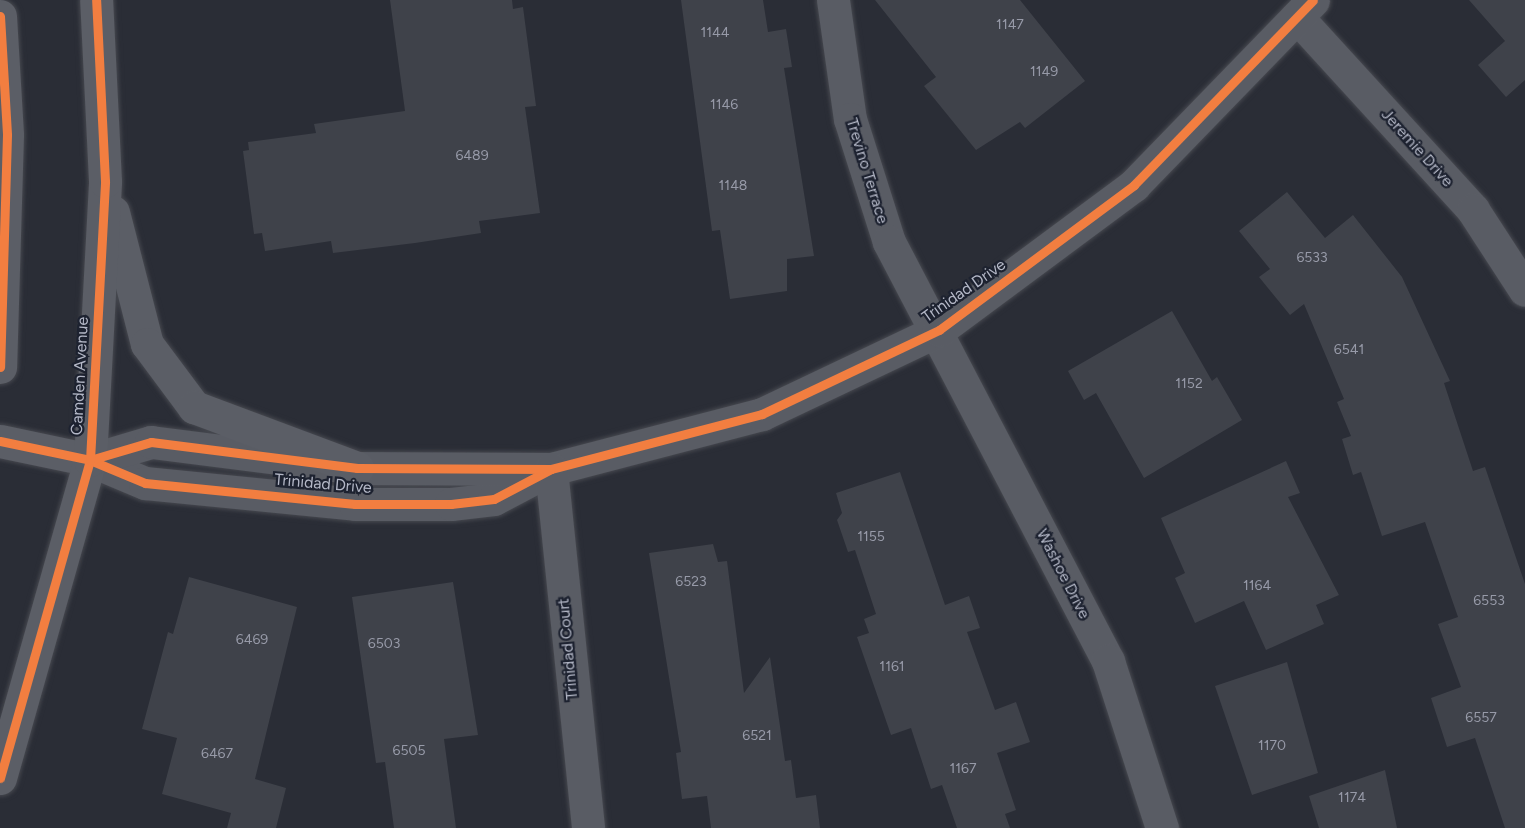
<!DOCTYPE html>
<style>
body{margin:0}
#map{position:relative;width:1525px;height:828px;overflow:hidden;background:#2a2d36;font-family:Figtree,sans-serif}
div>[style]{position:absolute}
.building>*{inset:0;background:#3f424a}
.roads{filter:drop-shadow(0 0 2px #46484f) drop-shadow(0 0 2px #46484f)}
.minor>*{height:33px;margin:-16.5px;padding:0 16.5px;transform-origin:16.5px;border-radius:16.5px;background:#595c64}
.major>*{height:33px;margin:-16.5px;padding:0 16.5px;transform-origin:16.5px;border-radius:16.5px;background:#5b5e66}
.cycleway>*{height:9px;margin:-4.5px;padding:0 4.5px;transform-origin:4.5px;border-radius:4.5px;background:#f27e40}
span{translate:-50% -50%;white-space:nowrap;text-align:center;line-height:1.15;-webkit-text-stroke:4.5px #1d2230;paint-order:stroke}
.number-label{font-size:14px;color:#979aa8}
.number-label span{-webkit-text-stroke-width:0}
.street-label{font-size:16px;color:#b4b8c7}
</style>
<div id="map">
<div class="building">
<i style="clip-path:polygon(390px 0,512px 0,513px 9px,523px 7px,536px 106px,525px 107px,540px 213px,479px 221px,481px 233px,415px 243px,333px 253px,331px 241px,265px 251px,262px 233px,254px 234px,243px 151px,249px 150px,248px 142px,316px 133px,314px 124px,405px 111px)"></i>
<i style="clip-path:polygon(681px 0,763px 0,768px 32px,786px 29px,792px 67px,784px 68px,814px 256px,787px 259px,787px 291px,730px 299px,720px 230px,712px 231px)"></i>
<i style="clip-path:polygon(875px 0,1020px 0,1085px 81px,1025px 128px,1020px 122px,976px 150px,924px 86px,936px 77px)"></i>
<i style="clip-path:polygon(1469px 0,1525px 0,1525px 80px,1506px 97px,1478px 65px,1505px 41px)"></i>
<i style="clip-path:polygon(1287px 192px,1325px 238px,1353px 215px,1402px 277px,1450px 381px,1444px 383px,1473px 471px,1485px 467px,1525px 584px,1525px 828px,1505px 828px,1475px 738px,1447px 747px,1431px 698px,1461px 687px,1438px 624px,1458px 617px,1425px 522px,1382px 536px,1361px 472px,1353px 475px,1342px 439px,1351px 436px,1337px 402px,1344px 399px,1304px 304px,1290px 315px,1259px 277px,1270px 269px,1239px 231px)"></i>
<i style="clip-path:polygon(1172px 311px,1212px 381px,1217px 377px,1242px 420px,1144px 478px,1096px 393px,1084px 400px,1068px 371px)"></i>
<i style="clip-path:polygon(1286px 461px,1300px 493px,1288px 497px,1339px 595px,1316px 605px,1324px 624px,1266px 650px,1244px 601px,1195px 623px,1175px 578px,1185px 573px,1161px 518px)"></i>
<i style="clip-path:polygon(900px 472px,945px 605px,969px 596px,980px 628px,967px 632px,995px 710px,1016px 702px,1030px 742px,997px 753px,1016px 810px,1005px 814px,1010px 828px,957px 828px,942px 785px,931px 789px,911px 728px,891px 735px,857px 637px,869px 633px,864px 619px,876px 614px,855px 550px,848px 552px,837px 520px,842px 513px,836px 493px)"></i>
<i style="clip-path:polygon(713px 544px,718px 562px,727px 561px,744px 693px,770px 657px,785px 761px,791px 760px,796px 798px,816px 795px,820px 828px,711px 828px,707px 796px,682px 799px,676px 753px,681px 752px,649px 553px)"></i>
<i style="clip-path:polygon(189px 577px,297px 607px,255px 779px,286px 788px,276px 828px,227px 828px,231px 813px,162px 794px,177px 738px,142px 729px,168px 632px,173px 634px)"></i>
<i style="clip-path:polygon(453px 582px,478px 735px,444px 739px,456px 828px,394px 828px,385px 762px,376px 763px,352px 597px)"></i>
<i style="clip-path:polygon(1287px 662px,1318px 773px,1252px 795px,1215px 686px)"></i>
<i style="clip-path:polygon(1385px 770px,1397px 828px,1319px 828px,1309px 796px)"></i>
</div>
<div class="roads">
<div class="minor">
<i style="left:833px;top:0;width:120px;rotate:81.9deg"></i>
<i style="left:850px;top:119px;width:129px;rotate:72.4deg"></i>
<i style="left:889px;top:242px;width:473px;rotate:62.4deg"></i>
<i style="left:1108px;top:661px;width:176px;rotate:72.1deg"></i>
<i style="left:1297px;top:17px;width:261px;rotate:47.6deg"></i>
<i style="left:1473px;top:210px;width:95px;rotate:57deg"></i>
<i style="left:90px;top:460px;width:60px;rotate:22.7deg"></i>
<i style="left:145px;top:483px;width:211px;rotate:5.7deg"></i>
<i style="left:355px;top:504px;width:96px"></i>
<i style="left:451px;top:504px;width:43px;rotate:-6.6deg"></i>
<i style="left:494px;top:499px;width:64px;rotate:-27.8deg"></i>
<i style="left:551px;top:469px;width:218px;rotate:-14.6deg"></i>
<i style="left:762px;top:414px;width:196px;rotate:-25.4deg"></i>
<i style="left:939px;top:330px;width:243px;rotate:-36.6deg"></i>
<i style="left:1134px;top:185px;width:257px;rotate:-45.9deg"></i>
<i style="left:90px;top:460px;width:64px;rotate:-16.4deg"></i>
<i style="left:151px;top:442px;width:208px;rotate:7.2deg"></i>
<i style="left:357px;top:468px;width:194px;rotate:0.3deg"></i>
<i style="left:551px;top:469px;width:361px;rotate:84.1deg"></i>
</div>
<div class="major">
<i style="left:0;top:16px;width:119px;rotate:86.6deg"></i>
<i style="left:7px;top:135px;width:232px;rotate:91.7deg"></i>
<i style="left:113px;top:212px;width:136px;rotate:75.6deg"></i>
<i style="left:147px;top:344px;width:79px;rotate:53.3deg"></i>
<i style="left:194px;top:407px;width:174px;rotate:20.5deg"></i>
<i style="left:0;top:441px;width:92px;rotate:11.9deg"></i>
<i style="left:0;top:778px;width:330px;rotate:-74.2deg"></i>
<i style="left:90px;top:460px;width:279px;rotate:-86.9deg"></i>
<i style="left:105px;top:181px;width:181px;rotate:-92.8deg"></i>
</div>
</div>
<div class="cycleway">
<i style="left:0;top:16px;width:119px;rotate:86.6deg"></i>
<i style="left:7px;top:135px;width:232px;rotate:91.7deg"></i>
<i style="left:0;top:441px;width:92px;rotate:11.9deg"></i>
<i style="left:90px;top:460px;width:60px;rotate:22.7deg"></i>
<i style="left:145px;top:483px;width:211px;rotate:5.7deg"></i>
<i style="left:355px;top:504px;width:96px"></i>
<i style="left:451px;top:504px;width:43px;rotate:-6.6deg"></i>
<i style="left:494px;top:499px;width:64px;rotate:-27.8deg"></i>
<i style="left:551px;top:469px;width:218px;rotate:-14.6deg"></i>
<i style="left:762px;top:414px;width:196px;rotate:-25.4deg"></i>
<i style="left:939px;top:330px;width:243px;rotate:-36.6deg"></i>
<i style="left:1134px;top:185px;width:257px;rotate:-45.9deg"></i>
<i style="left:90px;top:460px;width:64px;rotate:-16.4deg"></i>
<i style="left:151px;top:442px;width:208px;rotate:7.2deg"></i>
<i style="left:357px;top:468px;width:194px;rotate:0.3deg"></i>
<i style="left:0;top:778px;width:330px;rotate:-74.2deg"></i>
<i style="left:90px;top:460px;width:279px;rotate:-86.9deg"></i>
<i style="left:105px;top:181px;width:181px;rotate:-92.8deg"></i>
</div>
<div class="number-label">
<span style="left:1010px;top:25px">1147</span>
<span style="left:715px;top:33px">1144</span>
<span style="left:1044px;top:72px">1149</span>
<span style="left:724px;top:105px">1146</span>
<span style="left:472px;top:156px">6489</span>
<span style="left:733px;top:186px">1148</span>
<span style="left:1312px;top:258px">6533</span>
<span style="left:1349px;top:350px">6541</span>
<span style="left:1189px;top:384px">1152</span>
<span style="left:871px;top:537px">1155</span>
<span style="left:691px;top:582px">6523</span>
<span style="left:1257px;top:586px">1164</span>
<span style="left:1489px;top:601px">6553</span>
<span style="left:252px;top:640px">6469</span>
<span style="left:384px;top:644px">6503</span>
<span style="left:892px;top:667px">1161</span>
<span style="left:1481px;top:718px">6557</span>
<span style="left:757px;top:736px">6521</span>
<span style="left:1272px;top:746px">1170</span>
<span style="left:409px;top:751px">6505</span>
<span style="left:217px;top:754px">6467</span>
<span style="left:963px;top:769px">1167</span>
<span style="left:1352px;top:798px">1174</span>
</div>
<div class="street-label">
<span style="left:1417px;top:148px;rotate:48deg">Jeremie Drive</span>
<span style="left:867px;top:171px;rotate:73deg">Trevino Terrace</span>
<span style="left:964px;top:291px;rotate:-35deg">Trinidad Drive</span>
<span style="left:80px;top:376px;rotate:-87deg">Camden Avenue</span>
<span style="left:323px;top:484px;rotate:5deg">Trinidad Drive</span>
<span style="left:1063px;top:574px;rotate:63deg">Washoe Drive</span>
<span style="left:568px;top:649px;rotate:-95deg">Trinidad Court</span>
</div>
</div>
